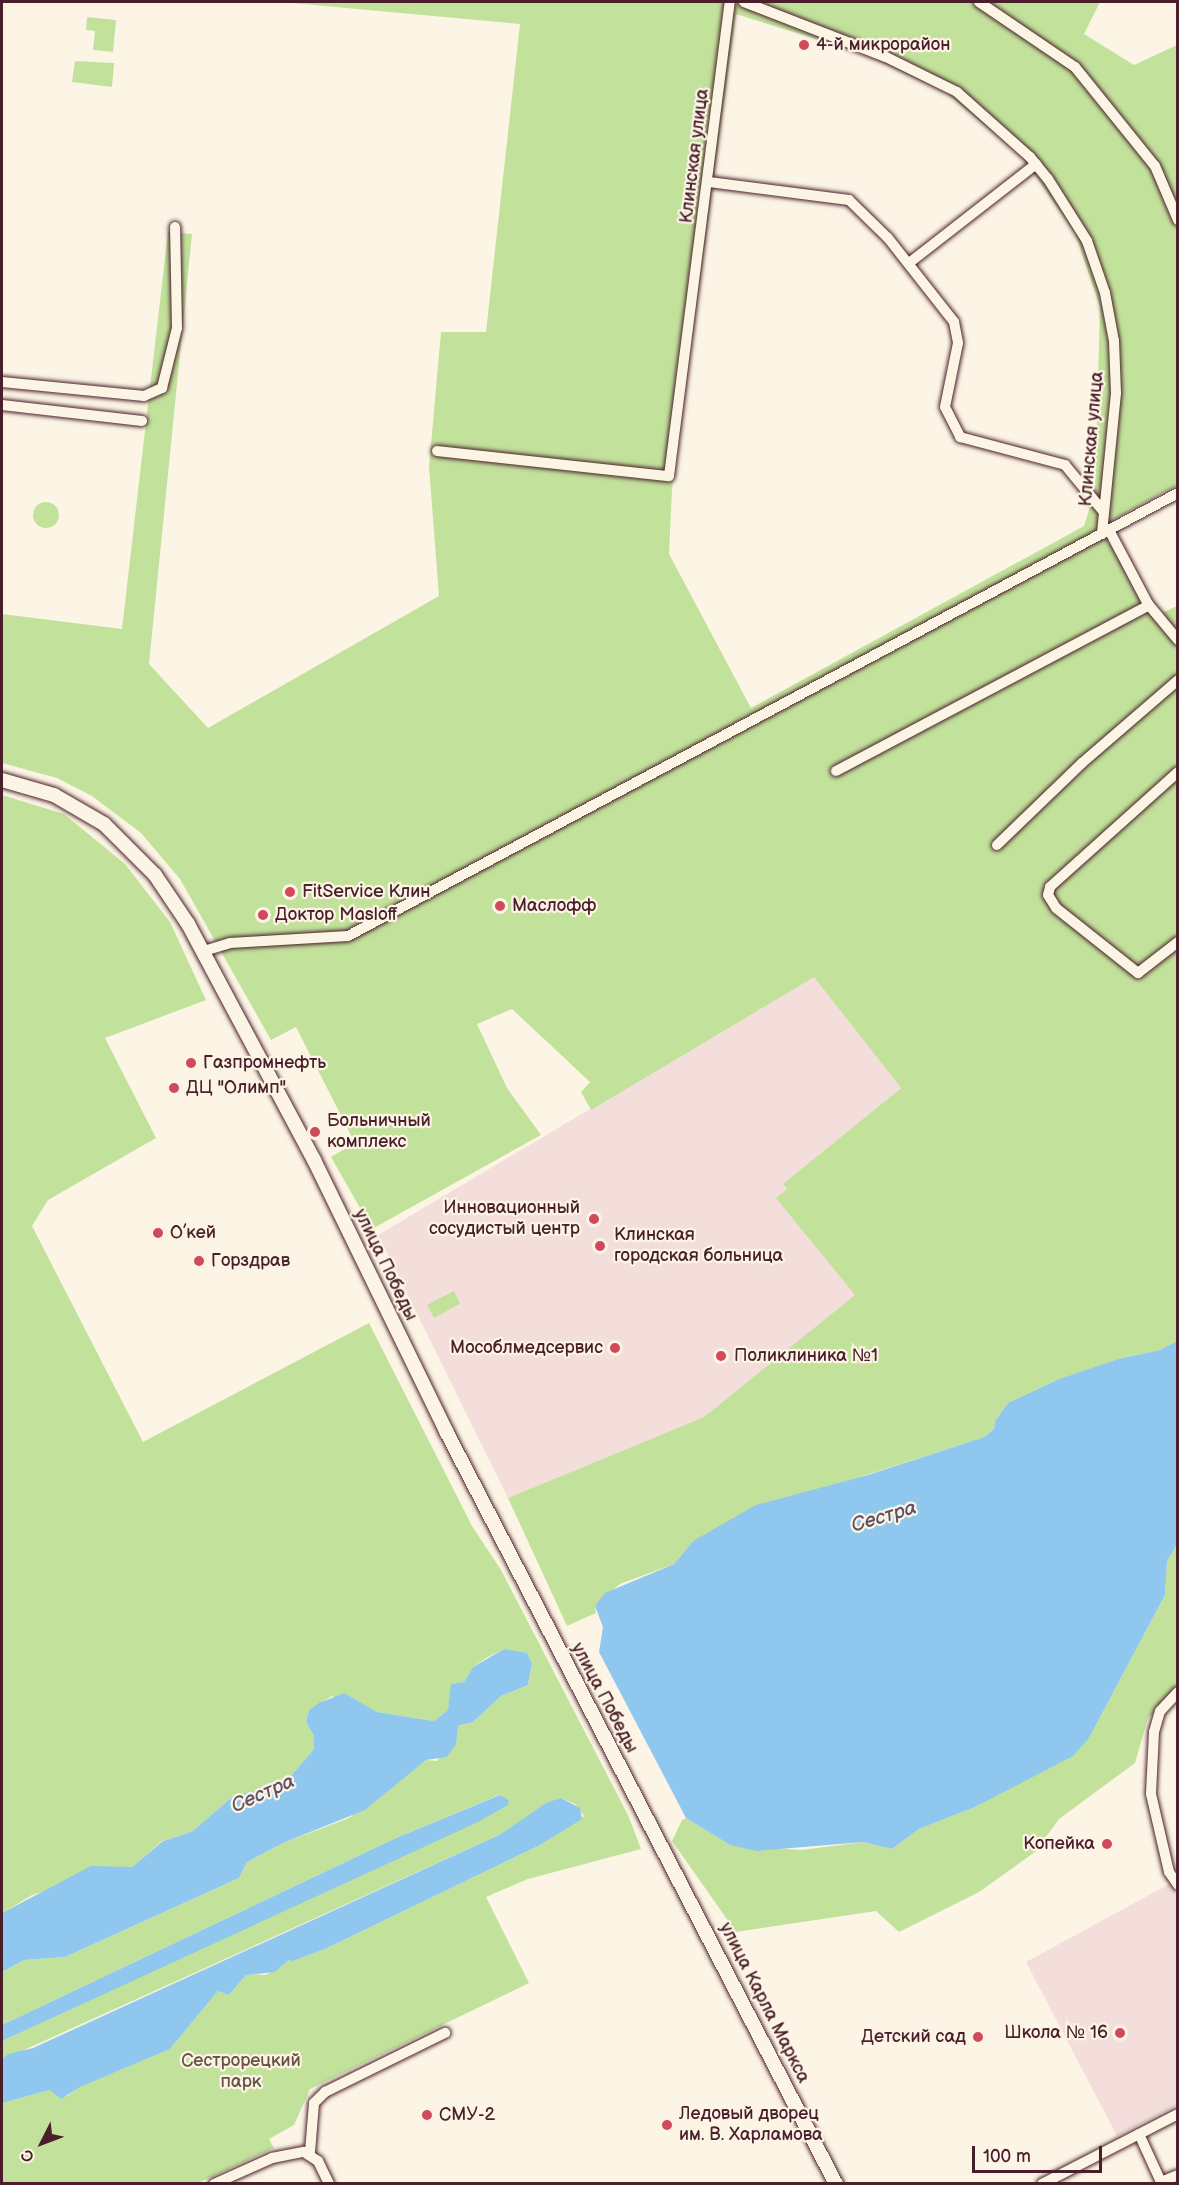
<!DOCTYPE html>
<meta charset="utf-8">
<style>
body{margin:0}
#map{position:relative;width:1179px;height:2185px;overflow:hidden;background:#fcf5e5;font-family:"Balsamiq Sans",sans-serif}
div>[style]{position:absolute}
.built>*{inset:0;background:#f3dedb}
.green>*{inset:0;background:#c2e29b}
.round{border-radius:50%}
.water>*{inset:0;background:#90c7ee}
.roads{filter:drop-shadow(0 0 2px #4a1f2b) drop-shadow(0 0 2px #4a1f2b)}
.minor>*{height:10px;margin:-5px;padding:0 5px;transform-origin:5px;border-radius:5px;background:#fcf5e5}
.tertiary>*{height:14px;margin:-7px;padding:0 7px;transform-origin:7px;border-radius:7px;background:#fcf5e5}
.dots>*{width:16px;height:16px;translate:-50% -50%;box-sizing:border-box;border:3px solid #fcf5e5;border-radius:50%}
span{translate:-50% -50%;white-space:nowrap;text-align:center;line-height:1.15;-webkit-text-stroke:4.5px #fcf5e5;paint-order:stroke}
.poi-label{font-size:18px;color:#4a1f2b}
.left{translate:0 -50%;text-align:left}
.right{translate:-100% -50%;text-align:right}
.street-label{font-size:18px;color:#4a1f2b}
.park-label{font-size:18px;color:#685047}
.water-label{font-size:20px;color:#5f5166;font-style:italic}
.frame{position:absolute;inset:0;border:3px solid #4a1f2b;pointer-events:none}
.north{position:absolute;left:12px;top:2113px;width:60px;height:60px;-webkit-text-stroke:4px #fcf5e5;paint-order:stroke;rotate:228deg;font-size:16px;font-weight:700;line-height:24px;text-align:center;color:#4a1f2b}
.north::after{content:'';display:block;margin:auto;width:21px;height:27px;background:#4a1f2b;clip-path:polygon(50% 0,100% 100%,50% 72%,0 100%)}
.scale{position:absolute;left:972px;top:2146px;width:130px;height:27px;box-sizing:border-box;border:3px solid #4a1f2b;border-top:0;padding-left:8px;font-size:18px;line-height:21px;white-space:nowrap;color:#4a1f2b;-webkit-text-stroke:4px #fcf5e5;paint-order:stroke}
</style>
<div id="map">
<div class="built">
<i style="clip-path:polygon(814px 976px,901px 1088px,783px 1184px,856px 1295px,704px 1417px,508px 1498px,378px 1235px)"></i>
<i style="clip-path:polygon(1171px 1883px,1178px 1900px,1177px 2105px,1117px 2136px,1026px 1962px)"></i>
</div>
<div class="green">
<i style="clip-path:polygon(evenodd,281px 2px,1100px 2px,1084px 34px,1134px 65px,1177px 45px,1177px 485px,1109px 522px,1102px 534px,1162px 613px,1177px 606px,1177px 1341px,1160px 1350px,1118px 1359px,1059px 1379px,1008px 1403px,995px 1421px,994px 1429px,984px 1437px,820px 1490px,693px 1541px,674px 1564px,620px 1584px,595px 1606px,596px 1613px,567px 1626px,508px 1498px,704px 1417px,855px 1295px,776px 1198px,787px 1189px,783px 1184px,901px 1088px,814px 977px,591px 1110px,581px 1092px,590px 1082px,512px 1009px,477px 1024px,507px 1088px,541px 1135px,372px 1229px,331px 1157px,355px 1143px,296px 1027px,271px 1040px,180px 879px,141px 833px,92px 796px,57px 778px,2px 763px,2px 614px,122px 629px,168px 232px,192px 234px,149px 664px,208px 728px,439px 596px,429px 467px,441px 332px,486px 332px,520px 24px,281px 2px,736px 14px,864px 54px,945px 92px,1020px 154px,1075px 233px,1100px 307px,1095px 491px,1084px 526px,751px 708px,669px 554px,672px 490px,736px 14px)"></i>
<i style="clip-path:polygon(87px 17px,116px 20px,113px 52px,93px 50px,95px 31px,86px 30px)"></i>
<i style="clip-path:polygon(75px 61px,114px 63px,112px 87px,72px 82px)"></i>
<i class="round" style="left:33px;top:502px;width:26px;height:26px"></i>
<i style="clip-path:polygon(2px 795px,64px 814px,125px 864px,170px 922px,206px 1000px,105px 1038px,156px 1138px,48px 1200px,32px 1226px,143px 1442px,369px 1323px,472px 1526px,501px 1570px,628px 1815px,641px 1849px,528px 1879px,486px 1897px,529px 1983px,310px 2089px,294px 2125px,269px 2139px,274px 2148px,198px 2183px,2px 2183px,2px 2103px,50px 2090px,67px 2096px,79px 2087px,170px 2049px,218px 1991px,229px 1995px,247px 1974px,266px 1975px,290px 1958px,293px 1961px,325px 1949px,540px 1845px,584px 1816px,575px 1804px,561px 1798px,501px 1834px,2px 2060px,2px 2041px,507px 1805px,509px 1800px,499px 1795px,396px 1838px,2px 2025px,2px 1972px,24px 1960px,65px 1957px,239px 1878px,247px 1862px,283px 1843px,349px 1818px,426px 1760px,437px 1761px,458px 1726px,473px 1722px,501px 1696px,528px 1685px,532px 1664px,520px 1654px,504px 1649px,486px 1658px,473px 1667px,464px 1682px,452px 1684px,448px 1710px,434px 1721px,377px 1712px,332px 1696px,309px 1710px,306px 1722px,314px 1736px,314px 1749px,284px 1784px,233px 1796px,193px 1831px,162px 1841px,132px 1867px,32px 1895px,2px 1913px)"></i>
<i style="clip-path:polygon(454px 1291px,460px 1304px,434px 1318px,427px 1305px)"></i>
<i style="clip-path:polygon(1177px 1542px,1177px 1699px,1168px 1701px,1148px 1718px,1135px 1763px,1059px 1819px,1035px 1852px,979px 1892px,899px 1932px,876px 1911px,736px 1932px,672px 1841px,682px 1820px,686px 1818px,730px 1845px,802px 1850px,863px 1842px,892px 1849px,919px 1829px,975px 1807px,1089px 1738px,1165px 1595px,1167px 1561px)"></i>
</div>
<div class="water">
<i style="clip-path:polygon(1177px 1341px,1178px 1542px,1167px 1561px,1165px 1595px,1089px 1738px,1073px 1756px,975px 1807px,919px 1829px,892px 1849px,863px 1842px,757px 1851px,730px 1845px,686px 1818px,599px 1652px,603px 1627px,595px 1606px,605px 1593px,674px 1564px,693px 1541px,756px 1505px,868px 1475px,984px 1437px,994px 1429px,995px 1421px,1008px 1403px,1059px 1379px,1118px 1359px,1160px 1350px)"></i>
<i style="clip-path:polygon(504px 1649px,527px 1653px,532px 1664px,528px 1685px,501px 1696px,473px 1722px,458px 1726px,456px 1744px,447px 1757px,426px 1760px,365px 1810px,283px 1843px,247px 1862px,239px 1878px,65px 1957px,24px 1960px,2px 1972px,2px 1913px,91px 1866px,132px 1867px,163px 1841px,193px 1831px,233px 1796px,284px 1784px,314px 1749px,314px 1736px,306px 1722px,309px 1710px,319px 1703px,344px 1693px,377px 1712px,434px 1721px,448px 1710px,451px 1684px,464px 1682px,473px 1667px)"></i>
<i style="clip-path:polygon(500px 1795px,509px 1800px,508px 1805px,476px 1823px,2px 2041px,2px 2025px,396px 1838px)"></i>
<i style="clip-path:polygon(561px 1798px,580px 1808px,582px 1819px,540px 1845px,325px 1949px,293px 1961px,288px 1960px,275px 1972px,246px 1975px,229px 1995px,218px 1991px,170px 2049px,80px 2087px,61px 2099px,50px 2090px,2px 2103px,2px 2060px,8px 2054px,33px 2048px,501px 1834px,546px 1803px)"></i>
</div>
<div class="roads">
<div class="minor">
<i style="left:744px;top:2px;width:152px;rotate:21.2deg"></i>
<i style="left:886px;top:57px;width:79px;rotate:26.2deg"></i>
<i style="left:957px;top:92px;width:98px;rotate:41.7deg"></i>
<i style="left:1030px;top:157px;width:28px;rotate:51deg"></i>
<i style="left:1048px;top:179px;width:73px;rotate:57.8deg"></i>
<i style="left:1087px;top:241px;width:55px;rotate:70.9deg"></i>
<i style="left:1105px;top:293px;width:49px;rotate:79.4deg"></i>
<i style="left:1114px;top:341px;width:52px;rotate:87.8deg"></i>
<i style="left:1116px;top:393px;width:142px;rotate:95.7deg"></i>
<i style="left:979px;top:2px;width:116px;rotate:34.1deg"></i>
<i style="left:1075px;top:67px;width:127px;rotate:51.1deg"></i>
<i style="left:1155px;top:166px;width:59px;rotate:66.9deg"></i>
<i style="left:709px;top:182px;width:141px;rotate:7.3deg"></i>
<i style="left:849px;top:200px;width:54px;rotate:44.3deg"></i>
<i style="left:888px;top:238px;width:107px;rotate:51.8deg"></i>
<i style="left:954px;top:322px;width:21px;rotate:79deg"></i>
<i style="left:958px;top:343px;width:65px;rotate:101.5deg"></i>
<i style="left:945px;top:407px;width:34px;rotate:63deg"></i>
<i style="left:960px;top:437px;width:109px;rotate:14.9deg"></i>
<i style="left:1065px;top:465px;width:60px;rotate:50.4deg"></i>
<i style="left:909px;top:263px;width:161px;rotate:-37.9deg"></i>
<i style="left:2px;top:382px;width:143px;rotate:5.6deg"></i>
<i style="left:144px;top:396px;width:20px;rotate:-24deg"></i>
<i style="left:162px;top:388px;width:62px;rotate:-76deg"></i>
<i style="left:177px;top:328px;width:101px;rotate:-91.1deg"></i>
<i style="left:2px;top:405px;width:141px;rotate:6.5deg"></i>
<i style="left:437px;top:451px;width:233px;rotate:6.2deg"></i>
<i style="left:669px;top:476px;width:478px;rotate:-82.7deg"></i>
<i style="left:1109px;top:530px;width:84px;rotate:62.2deg"></i>
<i style="left:1148px;top:604px;width:47px;rotate:50.2deg"></i>
<i style="left:836px;top:771px;width:354px;rotate:-27.9deg"></i>
<i style="left:1178px;top:772px;width:172px;rotate:138.1deg"></i>
<i style="left:1050px;top:887px;width:8px;rotate:104deg"></i>
<i style="left:1048px;top:895px;width:15px;rotate:58deg"></i>
<i style="left:1056px;top:908px;width:105px;rotate:38.4deg"></i>
<i style="left:1138px;top:973px;width:51px;rotate:-37.8deg"></i>
<i style="left:997px;top:845px;width:118px;rotate:-44deg"></i>
<i style="left:1082px;top:763px;width:127px;rotate:-40.8deg"></i>
<i style="left:204px;top:951px;width:27px;rotate:-17deg"></i>
<i style="left:230px;top:943px;width:118px;rotate:-3.4deg"></i>
<i style="left:348px;top:936px;width:941px;rotate:-28.09deg"></i>
<i style="left:1178px;top:1692px;width:26px;rotate:133deg"></i>
<i style="left:1160px;top:1711px;width:22px;rotate:106deg"></i>
<i style="left:1154px;top:1732px;width:62px;rotate:92.8deg"></i>
<i style="left:1151px;top:1794px;width:80px;rotate:77deg"></i>
<i style="left:1169px;top:1872px;width:16px;rotate:55deg"></i>
<i style="left:1139px;top:2134px;width:53px;rotate:65.4deg"></i>
<i style="left:1161px;top:2182px;width:18px;rotate:-22deg"></i>
<i style="left:310px;top:2152px;width:49px;rotate:-85.3deg"></i>
<i style="left:314px;top:2103px;width:16px;rotate:-45deg"></i>
<i style="left:325px;top:2092px;width:134px;rotate:-26.2deg"></i>
<i style="left:214px;top:2184px;width:64px;rotate:-24.1deg"></i>
<i style="left:272px;top:2158px;width:33px;rotate:-11deg"></i>
<i style="left:304px;top:2152px;width:17px;rotate:33deg"></i>
<i style="left:318px;top:2161px;width:25px;rotate:64deg"></i>
<i style="left:1042px;top:2184px;width:153px;rotate:-27.2deg"></i>
</div>
<div class="tertiary">
<i style="left:2px;top:780px;width:54px;rotate:16.1deg"></i>
<i style="left:54px;top:795px;width:58px;rotate:30.1deg"></i>
<i style="left:104px;top:824px;width:72px;rotate:45deg"></i>
<i style="left:155px;top:875px;width:59px;rotate:56deg"></i>
<i style="left:188px;top:924px;width:268px;rotate:61.9deg"></i>
<i style="left:314px;top:1160px;width:301px;rotate:64deg"></i>
<i style="left:446px;top:1431px;width:848px;rotate:62.62deg"></i>
</div>
</div>
<div class="dots">
<i style="left:804px;top:45px;background:#d1495b"></i>
<i style="left:290px;top:892px;background:#d1495b"></i>
<i style="left:500px;top:906px;background:#d1495b"></i>
<i style="left:263px;top:915px;background:#d1495b"></i>
<i style="left:191px;top:1063px;background:#d1495b"></i>
<i style="left:174px;top:1088px;background:#d1495b"></i>
<i style="left:315px;top:1132px;background:#d1495b"></i>
<i style="left:594px;top:1219px;background:#d1495b"></i>
<i style="left:158px;top:1233px;background:#d1495b"></i>
<i style="left:600px;top:1246px;background:#d1495b"></i>
<i style="left:199px;top:1261px;background:#d1495b"></i>
<i style="left:615px;top:1348px;background:#d1495b"></i>
<i style="left:721px;top:1356px;background:#d1495b"></i>
<i style="left:1107px;top:1844px;background:#d1495b"></i>
<i style="left:1120px;top:2033px;background:#d1495b"></i>
<i style="left:978px;top:2037px;background:#d1495b"></i>
<i style="left:427px;top:2115px;background:#d1495b"></i>
<i style="left:667px;top:2125px;background:#d1495b"></i>
</div>
<div class="poi-label">
<span class="left" style="left:816px;top:45px">4-й микрорайон</span>
<span class="left" style="left:302px;top:892px">FitService Клин</span>
<span class="left" style="left:512px;top:906px">Маслофф</span>
<span class="left" style="left:275px;top:915px">Доктор Masloff</span>
<span class="left" style="left:203px;top:1063px">Газпромнефть</span>
<span class="left" style="left:186px;top:1088px">ДЦ "Олимп"</span>
<span class="left" style="left:327px;top:1132px">Больничный<br>комплекс</span>
<span class="right" style="left:580px;top:1219px">Инновационный<br>сосудистый центр</span>
<span class="left" style="left:170px;top:1233px">О’кей</span>
<span class="left" style="left:614px;top:1246px">Клинская<br>городская больница</span>
<span class="left" style="left:211px;top:1261px">Горздрав</span>
<span class="right" style="left:603px;top:1348px">Мособлмедсервис</span>
<span class="left" style="left:734px;top:1356px">Поликлиника №1</span>
<span class="right" style="left:1095px;top:1844px">Копейка</span>
<span class="right" style="left:1108px;top:2033px">Школа № 16</span>
<span class="right" style="left:966px;top:2037px">Детский сад</span>
<span class="left" style="left:439px;top:2115px">СМУ-2</span>
<span class="left" style="left:679px;top:2125px">Ледовый дворец<br>им. В. Харламова</span>
</div>
<div class="street-label">
<span style="left:695px;top:156px;rotate:-83deg">Клинская улица</span>
<span style="left:1092px;top:439px;rotate:-85deg">Клинская улица</span>
<span style="left:385px;top:1265px;rotate:64deg">улица Победы</span>
<span style="left:604px;top:1698px;rotate:62deg">улица Победы</span>
<span style="left:764px;top:2003px;rotate:63deg">улица Карла Маркса</span>
</div>
<div class="park-label">
<span style="left:241px;top:2072px">Сестрорецкий<br>парк</span>
</div>
<div class="water-label">
<span style="left:884px;top:1517px;rotate:-17deg">Сестра</span>
<span style="left:263px;top:1794px;rotate:-24deg">Сестра</span>
</div>
<div class="frame"></div>
<div class="north">С</div>
<div class="scale">100 m</div>
</div>
